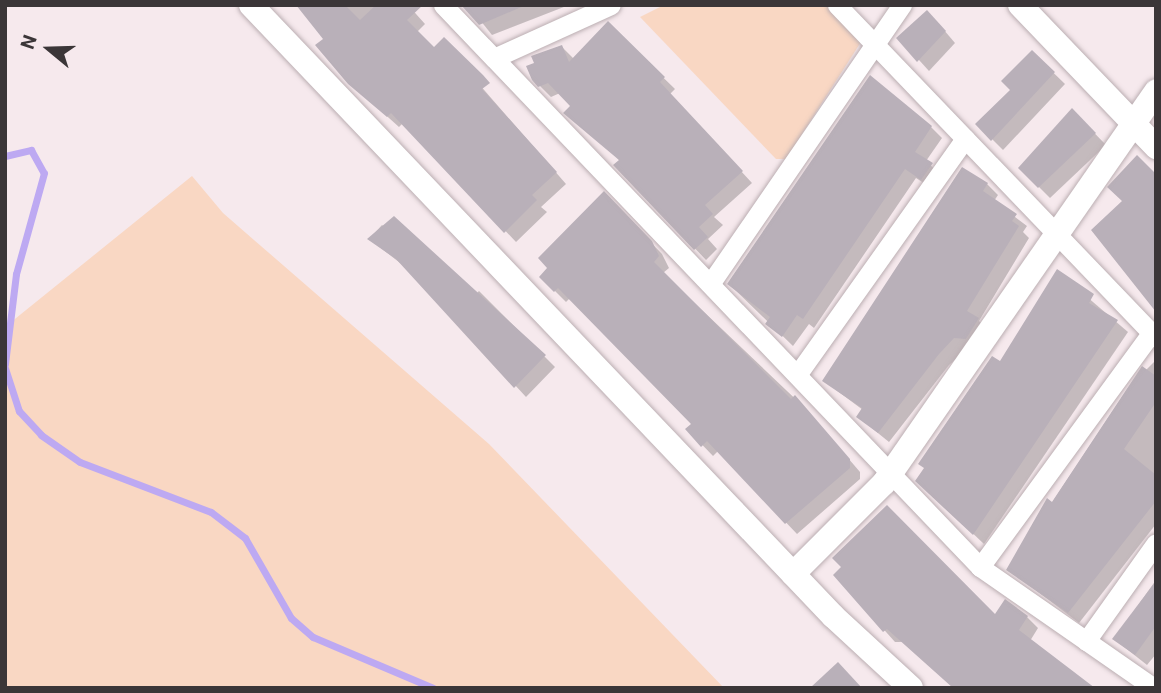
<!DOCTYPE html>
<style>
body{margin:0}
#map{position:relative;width:1161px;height:693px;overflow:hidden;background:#f6e9ed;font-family:Roboto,sans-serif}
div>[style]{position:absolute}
.green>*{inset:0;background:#f9d7c3}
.shadow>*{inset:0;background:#0003}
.stream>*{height:7px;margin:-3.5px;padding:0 3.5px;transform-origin:3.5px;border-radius:3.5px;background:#bda9f2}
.building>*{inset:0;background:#b9b0b9}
.roads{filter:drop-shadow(0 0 2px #bbaeb2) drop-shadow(0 0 2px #bbaeb2)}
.minor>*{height:19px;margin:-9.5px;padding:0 9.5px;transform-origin:9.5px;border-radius:9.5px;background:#fff}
.tertiary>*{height:24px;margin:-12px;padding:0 12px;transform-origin:12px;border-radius:12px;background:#fff}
span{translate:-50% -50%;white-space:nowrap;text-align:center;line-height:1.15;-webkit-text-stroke:7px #f6e9ed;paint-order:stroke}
.frame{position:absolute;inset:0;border:7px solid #3b3638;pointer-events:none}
.north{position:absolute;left:14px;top:14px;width:70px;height:70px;-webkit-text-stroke:5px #f6e9ed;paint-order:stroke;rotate:289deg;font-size:19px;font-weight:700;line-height:28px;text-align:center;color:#3b3638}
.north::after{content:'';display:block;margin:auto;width:24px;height:32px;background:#3b3638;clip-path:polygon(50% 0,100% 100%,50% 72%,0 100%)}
</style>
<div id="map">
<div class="green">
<i style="clip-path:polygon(664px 5px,826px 5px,861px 42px,786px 159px,776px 159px,640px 17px)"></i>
<i style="clip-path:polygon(192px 176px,223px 213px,489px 444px,724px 688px,5px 688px,5px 327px)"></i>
</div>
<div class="shadow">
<i style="clip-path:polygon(308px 5px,408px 5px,425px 24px,417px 32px,434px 49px,452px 53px,566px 184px,541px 207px,547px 212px,516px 242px,403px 123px,399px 127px,350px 83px)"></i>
<i style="clip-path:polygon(468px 5px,569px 5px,492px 35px)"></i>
<i style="clip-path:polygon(938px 23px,955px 43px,929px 71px,899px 38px)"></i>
<i style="clip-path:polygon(608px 24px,675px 89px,670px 94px,752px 183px,714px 217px,723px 225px,708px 239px,717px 249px,706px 260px,616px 165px,620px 161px,560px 93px,551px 97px,540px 86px,562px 47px,574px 59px)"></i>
<i style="clip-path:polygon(1032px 52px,1065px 84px,1003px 150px,977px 124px,1012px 90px)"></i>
<i style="clip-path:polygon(1072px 110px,1106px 145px,1050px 198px,1020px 168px)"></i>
<i style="clip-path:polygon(931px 127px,942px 138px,926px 161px,942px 176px,933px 189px,916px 178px,814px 328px,809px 324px,793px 346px,729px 284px)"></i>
<i style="clip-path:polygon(1137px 158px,1156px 176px,1156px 311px,1093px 231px,1124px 201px,1110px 187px)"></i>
<i style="clip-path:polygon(987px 184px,998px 195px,994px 201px,1027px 226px,1023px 232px,1029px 238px,979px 321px,989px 331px,949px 365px,889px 442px,858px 417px,863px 410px,824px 381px)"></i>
<i style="clip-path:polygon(604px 194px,662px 254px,669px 268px,663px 273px,806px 409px,860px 472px,860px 479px,797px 534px,718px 451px,713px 456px,687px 429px,693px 424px,570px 298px,566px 302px,541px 277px)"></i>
<i style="clip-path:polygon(382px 225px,473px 297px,479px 291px,555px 367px,526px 397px,408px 269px,369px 239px)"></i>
<i style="clip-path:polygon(1058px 272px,1128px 332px,984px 544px,928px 491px)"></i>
<i style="clip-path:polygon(1156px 360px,1156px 524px,1079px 623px,1008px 569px,1128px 388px)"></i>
<i style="clip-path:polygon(835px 575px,995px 617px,1027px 617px,1038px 628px,1030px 641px,895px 642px)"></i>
<i style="clip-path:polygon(1156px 580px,1156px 654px,1147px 665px,1114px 639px)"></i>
</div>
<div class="stream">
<i style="left:5px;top:156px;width:27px;rotate:-13deg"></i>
<i style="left:31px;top:150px;width:26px;rotate:61deg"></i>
<i style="left:44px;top:173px;width:105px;rotate:105.5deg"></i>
<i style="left:16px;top:274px;width:91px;rotate:97deg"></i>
<i style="left:5px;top:368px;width:45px;rotate:72deg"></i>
<i style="left:19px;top:411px;width:33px;rotate:47deg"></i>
<i style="left:41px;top:435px;width:47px;rotate:34.7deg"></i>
<i style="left:80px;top:462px;width:140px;rotate:20.9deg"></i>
<i style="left:211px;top:512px;width:43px;rotate:37.4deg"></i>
<i style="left:245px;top:538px;width:92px;rotate:60.1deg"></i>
<i style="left:291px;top:618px;width:29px;rotate:41deg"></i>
<i style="left:313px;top:637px;width:130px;rotate:23deg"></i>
</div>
<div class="building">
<i style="clip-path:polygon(296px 5px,345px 5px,360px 20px,376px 5px,423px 5px,407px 20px,434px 47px,444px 37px,483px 75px,490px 83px,482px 89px,557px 172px,532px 195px,537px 200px,504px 233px,391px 113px,387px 117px,348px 84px,315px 45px,323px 39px)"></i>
<i style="clip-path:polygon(461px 5px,526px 5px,479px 25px)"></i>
<i style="clip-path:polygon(927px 10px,946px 31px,917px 62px,896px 38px)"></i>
<i style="clip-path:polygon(608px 21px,665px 77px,660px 82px,743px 171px,705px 205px,713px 214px,699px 227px,708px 237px,694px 250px,613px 165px,619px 160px,563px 113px,570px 106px,548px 83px,538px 87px,532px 80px,526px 66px,534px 63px,531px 56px,562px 45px,569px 62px)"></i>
<i style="clip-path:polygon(1032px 50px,1055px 72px,991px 141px,975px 124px,1010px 90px,1001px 81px)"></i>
<i style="clip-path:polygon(870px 75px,932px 126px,915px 152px,933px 163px,921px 180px,905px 169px,803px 319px,797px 315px,782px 337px,765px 324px,770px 317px,727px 284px)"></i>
<i style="clip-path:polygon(1072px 108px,1096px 133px,1038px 188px,1018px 168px)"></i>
<i style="clip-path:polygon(1137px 155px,1156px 174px,1156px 312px,1091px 230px,1122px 201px,1107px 187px)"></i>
<i style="clip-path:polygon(962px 167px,988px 183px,983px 191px,1017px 214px,1012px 221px,1019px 226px,967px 311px,979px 318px,966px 339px,954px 338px,939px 354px,878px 433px,856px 417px,862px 408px,822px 381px)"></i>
<i style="clip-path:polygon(604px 191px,652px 241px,659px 256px,654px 262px,791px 399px,795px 395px,850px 459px,850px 468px,785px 524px,707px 441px,701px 447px,685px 429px,691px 424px,558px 288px,554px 292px,539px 277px,547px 268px,538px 258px)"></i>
<i style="clip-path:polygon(394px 216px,546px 355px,514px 388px,396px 259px,367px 239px)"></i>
<i style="clip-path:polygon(1057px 269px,1094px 294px,1089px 303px,1118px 320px,973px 535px,915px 481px,924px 468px,918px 464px,992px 356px,1000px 361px)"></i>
<i style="clip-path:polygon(1142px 366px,1156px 376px,1156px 402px,1124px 449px,1156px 475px,1156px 501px,1068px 613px,1006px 570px,1047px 498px,1052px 502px)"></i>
<i style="clip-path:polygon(887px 505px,995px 614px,1005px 599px,1028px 616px,1019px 630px,1095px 688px,953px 688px,887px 629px,883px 632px,833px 575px,841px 567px,832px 558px)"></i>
<i style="clip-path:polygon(1156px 581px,1156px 626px,1135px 655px,1112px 639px)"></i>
<i style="clip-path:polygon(838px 662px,862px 688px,810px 688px)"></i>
</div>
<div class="roads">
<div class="minor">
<i style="left:443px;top:5px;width:777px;rotate:46.3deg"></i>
<i style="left:980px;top:567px;width:212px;rotate:34.8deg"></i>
<i style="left:837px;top:5px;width:461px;rotate:46.2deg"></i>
<i style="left:494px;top:58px;width:128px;rotate:-24.4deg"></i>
<i style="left:710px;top:284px;width:339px;rotate:-55.5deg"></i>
<i style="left:797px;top:375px;width:290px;rotate:-54.6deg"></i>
<i style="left:980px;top:567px;width:290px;rotate:-53.8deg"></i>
<i style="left:1086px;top:641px;width:120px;rotate:-54.5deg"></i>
</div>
<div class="tertiary">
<i style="left:251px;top:5px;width:844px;rotate:46.39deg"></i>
<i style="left:833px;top:616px;width:106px;rotate:42.7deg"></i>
<i style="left:1020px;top:5px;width:197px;rotate:46.2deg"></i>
<i style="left:793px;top:574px;width:129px;rotate:-45deg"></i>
<i style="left:884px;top:483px;width:477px;rotate:-55.2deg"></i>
</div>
</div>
<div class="frame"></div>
<div class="north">N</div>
</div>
